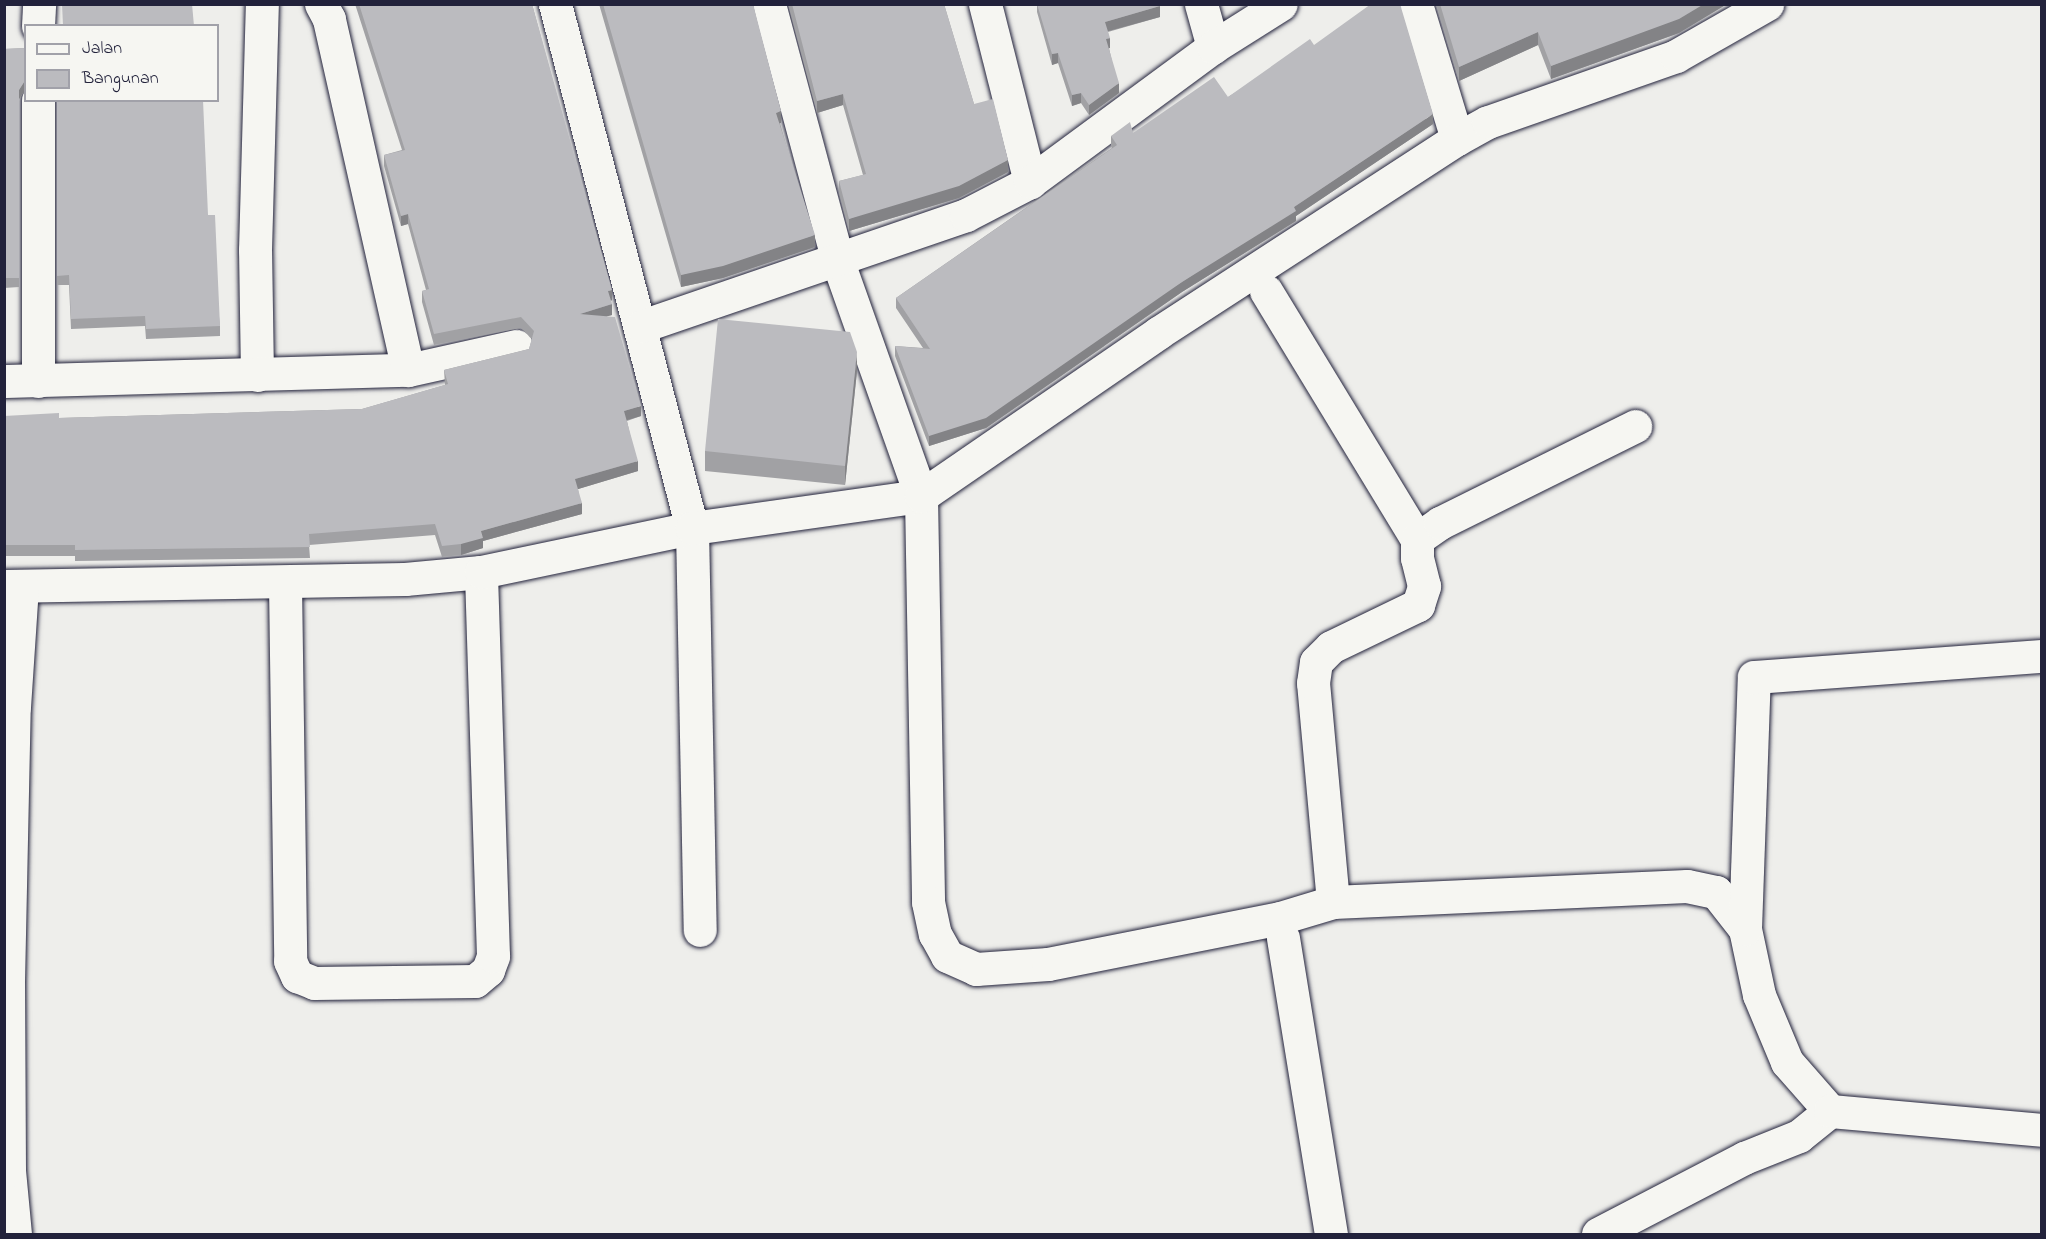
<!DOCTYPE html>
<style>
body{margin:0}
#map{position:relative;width:2046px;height:1239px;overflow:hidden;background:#eeeeeb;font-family:"Indie Flower",sans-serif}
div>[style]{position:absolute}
.roads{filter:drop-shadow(0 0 2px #22223b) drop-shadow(0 0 2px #22223b)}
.street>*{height:33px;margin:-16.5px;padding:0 16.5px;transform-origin:16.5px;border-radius:16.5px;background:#f6f6f2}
.wall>*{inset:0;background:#a1a1a4}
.shaded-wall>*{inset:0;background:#838386}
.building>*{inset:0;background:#bbbbbf}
span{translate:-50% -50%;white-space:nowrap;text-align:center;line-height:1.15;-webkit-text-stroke:4.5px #f6f6f2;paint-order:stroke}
.frame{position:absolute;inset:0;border:6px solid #22223b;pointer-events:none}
.legend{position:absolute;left:24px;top:24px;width:195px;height:78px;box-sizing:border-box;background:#f6f6f2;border:2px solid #a1a1a9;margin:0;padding:8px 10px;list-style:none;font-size:18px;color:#22223b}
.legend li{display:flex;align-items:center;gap:12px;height:30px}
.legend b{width:30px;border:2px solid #a1a1a9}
</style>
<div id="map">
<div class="roads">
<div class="street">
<i style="left:555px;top:4px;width:542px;rotate:75.35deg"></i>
<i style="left:692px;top:528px;width:402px;rotate:88.9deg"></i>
<i style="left:769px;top:4px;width:267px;rotate:75deg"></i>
<i style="left:838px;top:262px;width:248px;rotate:70.5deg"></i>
<i style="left:921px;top:496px;width:406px;rotate:89deg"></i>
<i style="left:928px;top:902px;width:33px;rotate:78deg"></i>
<i style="left:935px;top:934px;width:25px;rotate:61deg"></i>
<i style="left:947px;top:956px;width:32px;rotate:24deg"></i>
<i style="left:976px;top:969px;width:72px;rotate:-4deg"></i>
<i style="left:1048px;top:964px;width:237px;rotate:-11.2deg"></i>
<i style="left:1280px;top:918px;width:55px;rotate:-16.8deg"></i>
<i style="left:1333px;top:902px;width:354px;rotate:-2.6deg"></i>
<i style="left:1687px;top:886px;width:30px;rotate:12deg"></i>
<i style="left:1716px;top:892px;width:47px;rotate:51.9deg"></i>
<i style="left:1745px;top:929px;width:67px;rotate:78deg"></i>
<i style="left:1759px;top:995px;width:73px;rotate:67.3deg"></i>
<i style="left:1787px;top:1062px;width:65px;rotate:48.7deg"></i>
<i style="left:985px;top:4px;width:184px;rotate:75.8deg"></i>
<i style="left:1201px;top:4px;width:45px;rotate:74.4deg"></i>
<i style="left:1416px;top:4px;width:141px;rotate:73.1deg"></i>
<i style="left:38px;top:26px;width:22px;rotate:-87deg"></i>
<i style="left:1266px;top:291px;width:290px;rotate:58.7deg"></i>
<i style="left:642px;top:326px;width:342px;rotate:-18.9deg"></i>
<i style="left:966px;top:215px;width:72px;rotate:-27.3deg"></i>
<i style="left:1030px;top:182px;width:227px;rotate:-36.4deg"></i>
<i style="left:1213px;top:47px;width:80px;rotate:-32.3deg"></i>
<i style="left:408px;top:370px;width:111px;rotate:-12.5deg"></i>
<i style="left:257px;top:375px;width:125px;rotate:-90.9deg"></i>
<i style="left:255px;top:250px;width:246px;rotate:-88.4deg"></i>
<i style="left:4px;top:381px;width:404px;rotate:-1.6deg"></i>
<i style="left:408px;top:370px;width:360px;rotate:-102.7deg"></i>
<i style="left:329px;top:19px;width:17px;rotate:-118deg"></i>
<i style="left:38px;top:381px;width:281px;rotate:-90deg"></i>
<i style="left:285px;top:583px;width:378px;rotate:89.2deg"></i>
<i style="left:290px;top:961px;width:17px;rotate:65deg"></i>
<i style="left:297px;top:976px;width:18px;rotate:22deg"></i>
<i style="left:314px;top:983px;width:161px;rotate:-0.7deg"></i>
<i style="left:475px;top:981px;width:17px;rotate:-40deg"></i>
<i style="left:488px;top:970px;width:15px;rotate:-70deg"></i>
<i style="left:493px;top:956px;width:384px;rotate:-91.8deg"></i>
<i style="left:4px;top:586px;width:401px;rotate:-1deg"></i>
<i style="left:405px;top:579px;width:76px;rotate:-5.3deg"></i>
<i style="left:481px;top:572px;width:216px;rotate:-11.8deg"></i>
<i style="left:692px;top:528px;width:231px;rotate:-8deg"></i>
<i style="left:921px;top:496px;width:288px;rotate:-34.5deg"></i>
<i style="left:1158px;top:333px;width:356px;rotate:-33deg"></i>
<i style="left:1457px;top:139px;width:35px;rotate:-29deg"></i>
<i style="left:1488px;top:122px;width:199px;rotate:-19.3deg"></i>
<i style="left:1676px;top:56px;width:105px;rotate:-29.7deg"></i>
<i style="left:1333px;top:902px;width:220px;rotate:-95.2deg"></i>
<i style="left:1313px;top:683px;width:21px;rotate:-82deg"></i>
<i style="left:1316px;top:662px;width:21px;rotate:-45deg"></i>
<i style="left:1331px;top:647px;width:97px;rotate:-25.8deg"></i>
<i style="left:1418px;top:605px;width:20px;rotate:-72deg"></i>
<i style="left:1424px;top:586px;width:29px;rotate:-104deg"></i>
<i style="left:1417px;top:558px;width:19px;rotate:-90deg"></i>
<i style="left:1417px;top:539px;width:28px;rotate:-35deg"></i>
<i style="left:1440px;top:523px;width:218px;rotate:-26.4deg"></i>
<i style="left:1745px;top:929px;width:252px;rotate:-88deg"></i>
<i style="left:1754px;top:677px;width:289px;rotate:-4.2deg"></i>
<i style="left:1283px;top:938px;width:300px;rotate:80.8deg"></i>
<i style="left:15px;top:1234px;width:64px;rotate:-95.4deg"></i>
<i style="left:9px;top:1170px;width:188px;rotate:-90.3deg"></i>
<i style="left:8px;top:982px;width:275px;rotate:-88.8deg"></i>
<i style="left:14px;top:707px;width:121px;rotate:-86.2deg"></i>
<i style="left:1598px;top:1234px;width:165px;rotate:-27.5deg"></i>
<i style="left:1744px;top:1158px;width:59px;rotate:-21.8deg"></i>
<i style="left:1799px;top:1136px;width:40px;rotate:-39deg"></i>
<i style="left:1830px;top:1111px;width:213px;rotate:5.1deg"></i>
</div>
</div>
<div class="wall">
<i style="clip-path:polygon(355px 4px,532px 4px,612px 300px,611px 301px,612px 315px,607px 316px,641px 416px,627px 421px,638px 471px,578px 489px,582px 514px,483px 541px,483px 548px,461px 555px,442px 557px,435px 535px,309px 545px,310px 558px,75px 561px,75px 556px,4px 556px,4px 416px,59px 418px,362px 409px,445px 385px,444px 370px,529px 349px,532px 339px,521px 328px,434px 345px,422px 302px,422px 291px,426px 290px,408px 224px,401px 226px,384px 166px,384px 155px,402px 150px)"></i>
<i style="clip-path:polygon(599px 4px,753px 4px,781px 123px,780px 123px,815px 247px,723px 278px,681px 287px)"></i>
<i style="clip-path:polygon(788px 4px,944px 4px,974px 104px,1008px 172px,959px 198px,849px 231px,839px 193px,839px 181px,863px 175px,843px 105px,817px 113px)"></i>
<i style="clip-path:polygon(1037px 4px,1159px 4px,1160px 17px,1108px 32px,1110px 48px,1109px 48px,1119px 93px,1089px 115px,1081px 103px,1072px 106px,1058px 63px,1052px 65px,1037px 12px)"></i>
<i style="clip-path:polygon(1436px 4px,1727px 4px,1679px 33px,1551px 79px,1538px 45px,1459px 81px)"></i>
<i style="clip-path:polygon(1314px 45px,1433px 124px,1296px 216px,1296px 221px,1182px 292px,986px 428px,929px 446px,895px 356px,895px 346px,923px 348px,896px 308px,896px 298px,1112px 148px,1111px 146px,1111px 136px,1133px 133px,1228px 97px)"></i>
<i style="clip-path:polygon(26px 48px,26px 89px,19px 99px,19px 287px,4px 288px,4px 49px)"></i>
<i style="clip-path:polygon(57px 100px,208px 215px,220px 326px,220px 336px,146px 339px,145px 326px,71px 329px,69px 285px,57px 285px)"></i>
<i style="clip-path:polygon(857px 371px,845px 485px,705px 471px,705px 451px)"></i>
</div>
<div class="shaded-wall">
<i style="clip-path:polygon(1704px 4px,1727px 4px,1679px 33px,1551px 79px,1551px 66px)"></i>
<i style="clip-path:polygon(1160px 6px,1160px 17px,1105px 32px,1105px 22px)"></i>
<i style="clip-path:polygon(1538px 32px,1538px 45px,1459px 81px,1459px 67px)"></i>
<i style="clip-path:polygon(1110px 38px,1110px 48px,1106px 49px,1106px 39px)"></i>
<i style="clip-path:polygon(1058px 53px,1058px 63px,1052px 65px,1052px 54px)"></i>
<i style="clip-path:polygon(26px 79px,26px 89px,19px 99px,19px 90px)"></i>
<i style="clip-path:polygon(1119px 83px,1119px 93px,1089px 115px,1089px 105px)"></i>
<i style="clip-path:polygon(1081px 93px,1081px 103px,1072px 106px,1072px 95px)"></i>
<i style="clip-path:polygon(843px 94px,843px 105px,817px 113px,817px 101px)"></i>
<i style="clip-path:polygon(781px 111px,781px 123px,776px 124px,776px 113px)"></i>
<i style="clip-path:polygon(1433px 114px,1433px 124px,1296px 216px,1296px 221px,1182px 292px,986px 428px,929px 446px,929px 436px,1182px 282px)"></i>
<i style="clip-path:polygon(1008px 160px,1008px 172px,959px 198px,849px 231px,849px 219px)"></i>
<i style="clip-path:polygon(408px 214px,408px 224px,401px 226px,401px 216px)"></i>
<i style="clip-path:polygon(815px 235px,815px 247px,723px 278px,681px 287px,681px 275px)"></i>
<i style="clip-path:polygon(612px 290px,612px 300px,608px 302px,608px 291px)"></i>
<i style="clip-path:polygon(612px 304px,612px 315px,580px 324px,580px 314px)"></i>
<i style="clip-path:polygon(857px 352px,857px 371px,845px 485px,845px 466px)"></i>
<i style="clip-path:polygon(641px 406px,641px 416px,624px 421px,624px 411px)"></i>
<i style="clip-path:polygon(638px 461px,638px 471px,575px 490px,575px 479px)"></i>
<i style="clip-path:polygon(582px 503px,582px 514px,483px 541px,483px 548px,461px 555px,461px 544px,481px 531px)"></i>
</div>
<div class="building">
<i style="clip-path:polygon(62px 4px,192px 4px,194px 26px,63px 26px)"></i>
<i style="clip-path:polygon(359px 4px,532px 4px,612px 290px,608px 291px,612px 304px,580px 314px,615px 317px,641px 406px,624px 411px,638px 461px,575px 479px,582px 503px,481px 531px,483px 538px,461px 544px,442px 546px,435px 524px,309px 534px,310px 547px,75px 550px,75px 545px,4px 545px,4px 416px,59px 413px,59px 418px,362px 409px,448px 384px,444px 370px,529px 349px,534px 331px,521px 317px,434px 334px,422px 291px,429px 289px,408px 214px,401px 216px,384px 155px,405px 150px)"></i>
<i style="clip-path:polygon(603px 4px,753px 4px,781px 111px,776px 113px,815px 235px,723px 266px,681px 275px)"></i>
<i style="clip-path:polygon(792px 4px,944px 4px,974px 104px,993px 99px,1008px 160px,959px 186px,849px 219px,839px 181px,866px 174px,843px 94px,817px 101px)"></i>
<i style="clip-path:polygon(1037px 4px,1159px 4px,1160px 6px,1105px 22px,1110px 38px,1106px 39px,1119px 83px,1089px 105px,1081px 93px,1072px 95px,1058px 53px,1052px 54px)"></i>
<i style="clip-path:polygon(1371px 4px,1400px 4px,1433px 114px,1294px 207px,1296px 211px,1182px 282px,986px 418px,929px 436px,895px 346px,930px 349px,896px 298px,1117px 145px,1111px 136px,1130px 122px,1133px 133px,1214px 77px,1228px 97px,1310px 39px,1314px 45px)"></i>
<i style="clip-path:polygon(1440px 4px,1704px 4px,1679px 19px,1551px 66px,1538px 32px,1459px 67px)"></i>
<i style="clip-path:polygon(26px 48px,26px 79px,19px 90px,19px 278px,4px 278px,4px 49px)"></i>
<i style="clip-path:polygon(57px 100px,203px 100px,208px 215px,215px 215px,220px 326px,146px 329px,145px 316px,71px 319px,69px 275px,57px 276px)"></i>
<i style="clip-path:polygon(718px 319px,850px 332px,857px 352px,845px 466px,705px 451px)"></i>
</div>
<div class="frame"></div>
<ul class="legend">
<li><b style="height:8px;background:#f6f6f2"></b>Jalan</li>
<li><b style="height:16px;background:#bbbbbf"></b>Bangunan</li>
</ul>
</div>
